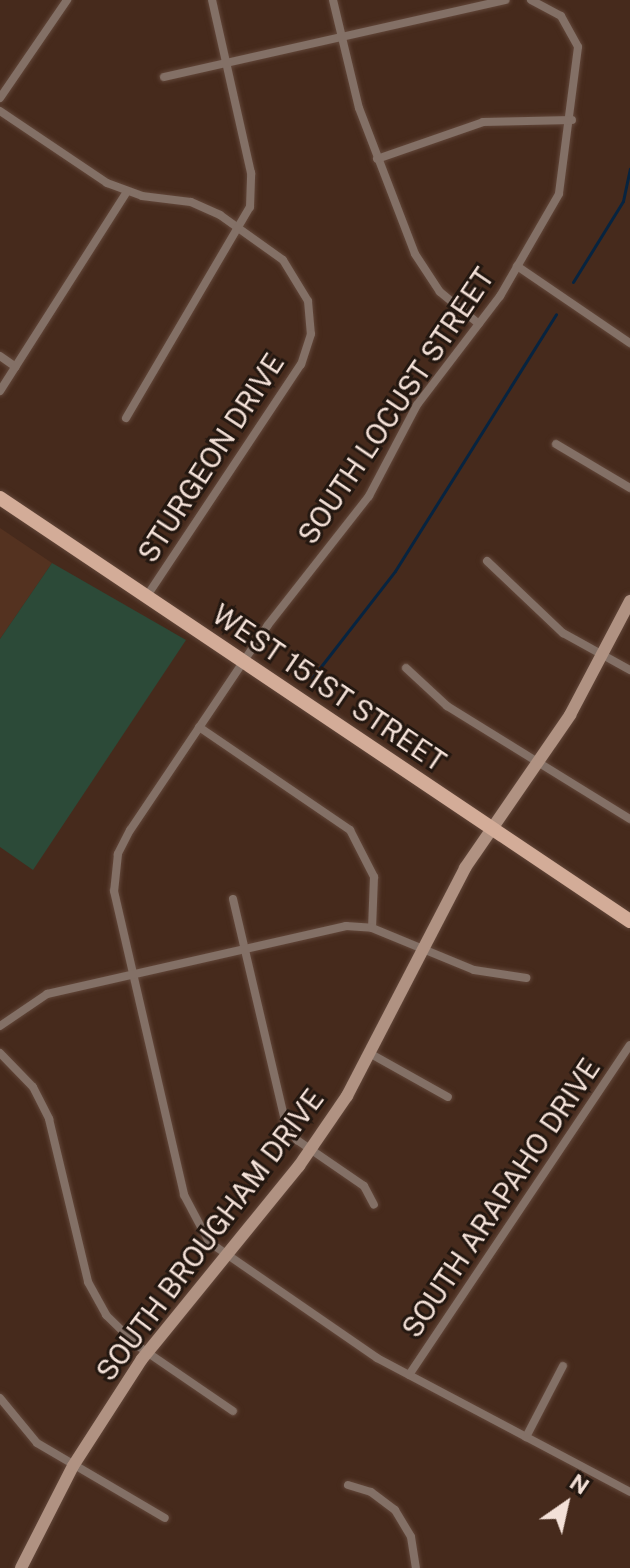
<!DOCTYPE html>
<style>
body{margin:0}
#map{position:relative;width:630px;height:1568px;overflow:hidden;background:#462a1c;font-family:"Public Sans",sans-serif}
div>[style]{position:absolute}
.built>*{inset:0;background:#543220}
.green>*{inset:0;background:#2c4a38}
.stream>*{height:3px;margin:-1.5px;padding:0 1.5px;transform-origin:1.5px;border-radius:1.5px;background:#072440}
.roads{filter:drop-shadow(0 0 2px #62473a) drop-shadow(0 0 2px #62473a)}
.street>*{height:8px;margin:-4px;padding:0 4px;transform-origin:4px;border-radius:4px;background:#837066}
.secondary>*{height:12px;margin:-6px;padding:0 6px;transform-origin:6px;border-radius:6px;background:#b09282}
.primary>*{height:14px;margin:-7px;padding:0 7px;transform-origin:7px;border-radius:7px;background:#d3ac98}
span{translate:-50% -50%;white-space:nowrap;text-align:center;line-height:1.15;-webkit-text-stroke:6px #231710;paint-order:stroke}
.street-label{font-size:28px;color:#f3e0d7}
.north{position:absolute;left:526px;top:1464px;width:80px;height:80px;-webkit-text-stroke:6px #231710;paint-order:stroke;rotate:34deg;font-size:22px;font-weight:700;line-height:32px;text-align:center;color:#f3e0d7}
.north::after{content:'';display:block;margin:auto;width:28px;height:36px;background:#f3e0d7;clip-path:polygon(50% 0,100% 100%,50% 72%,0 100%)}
</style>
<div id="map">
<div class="built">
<i style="clip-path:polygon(0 528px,52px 563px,0 639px)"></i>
</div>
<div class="green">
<i style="clip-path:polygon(52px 563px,186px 640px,33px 870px,0 847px,0 639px)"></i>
</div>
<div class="stream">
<i style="left:573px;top:282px;width:95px;rotate:-58.3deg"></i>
<i style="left:623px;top:201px;width:33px;rotate:-78deg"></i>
<i style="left:312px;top:678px;width:135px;rotate:-52.2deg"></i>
<i style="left:395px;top:571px;width:303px;rotate:-57.9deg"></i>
</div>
<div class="roads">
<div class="street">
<i style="left:333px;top:0;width:111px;rotate:76.5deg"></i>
<i style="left:359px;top:108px;width:156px;rotate:69deg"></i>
<i style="left:415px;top:254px;width:45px;rotate:56.7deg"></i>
<i style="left:440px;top:292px;width:50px;rotate:39.4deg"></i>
<i style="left:531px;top:0;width:34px;rotate:28deg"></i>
<i style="left:561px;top:16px;width:35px;rotate:61deg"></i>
<i style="left:578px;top:47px;width:148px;rotate:97.4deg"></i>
<i style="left:559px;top:194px;width:118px;rotate:120deg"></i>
<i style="left:500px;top:296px;width:137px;rotate:127.3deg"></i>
<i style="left:417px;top:405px;width:103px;rotate:117.8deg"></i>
<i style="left:369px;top:496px;width:164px;rotate:128.1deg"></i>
<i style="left:268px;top:625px;width:247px;rotate:123.9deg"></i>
<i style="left:130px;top:830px;width:27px;rotate:117deg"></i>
<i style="left:118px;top:854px;width:37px;rotate:96deg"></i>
<i style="left:114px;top:891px;width:312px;rotate:77deg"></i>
<i style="left:184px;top:1195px;width:53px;rotate:62deg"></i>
<i style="left:209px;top:1242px;width:204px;rotate:34.6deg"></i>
<i style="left:377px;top:1358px;width:286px;rotate:27.9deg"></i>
<i style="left:164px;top:77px;width:350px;rotate:-12.7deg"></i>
<i style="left:0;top:98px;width:119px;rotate:-55.6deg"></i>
<i style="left:0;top:111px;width:129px;rotate:33.9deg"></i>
<i style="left:107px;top:183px;width:37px;rotate:20deg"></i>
<i style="left:142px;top:196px;width:49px;rotate:7deg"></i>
<i style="left:191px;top:202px;width:32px;rotate:24deg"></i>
<i style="left:220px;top:215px;width:77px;rotate:35.5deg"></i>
<i style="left:283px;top:260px;width:48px;rotate:58.6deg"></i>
<i style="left:308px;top:301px;width:33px;rotate:85deg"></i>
<i style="left:311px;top:334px;width:32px;rotate:108deg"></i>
<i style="left:301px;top:364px;width:280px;rotate:123.6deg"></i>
<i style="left:377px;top:159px;width:112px;rotate:-19.2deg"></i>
<i style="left:483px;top:122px;width:89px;rotate:-1.3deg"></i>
<i style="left:517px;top:266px;width:137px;rotate:34.3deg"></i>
<i style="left:0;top:356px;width:19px;rotate:35deg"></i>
<i style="left:0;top:391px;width:236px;rotate:-57.5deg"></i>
<i style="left:126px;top:418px;width:245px;rotate:-59.6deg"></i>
<i style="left:250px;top:207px;width:34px;rotate:-88deg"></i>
<i style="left:251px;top:173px;width:177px;rotate:-102.7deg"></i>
<i style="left:556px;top:444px;width:86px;rotate:30.7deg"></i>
<i style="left:487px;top:561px;width:105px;rotate:43.5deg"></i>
<i style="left:563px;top:633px;width:77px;rotate:28.9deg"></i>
<i style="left:406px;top:668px;width:56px;rotate:42.8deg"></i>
<i style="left:447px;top:706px;width:215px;rotate:31.7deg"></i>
<i style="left:199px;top:727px;width:183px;rotate:34.3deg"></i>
<i style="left:350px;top:830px;width:53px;rotate:62.9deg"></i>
<i style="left:374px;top:877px;width:51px;rotate:92.2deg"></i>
<i style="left:233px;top:899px;width:232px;rotate:76.8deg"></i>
<i style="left:286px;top:1125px;width:19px;rotate:54deg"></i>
<i style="left:297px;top:1140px;width:81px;rotate:34.5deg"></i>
<i style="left:364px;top:1186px;width:21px;rotate:62deg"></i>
<i style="left:0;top:1026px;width:57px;rotate:-34.2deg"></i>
<i style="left:47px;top:994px;width:307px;rotate:-12.8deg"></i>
<i style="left:346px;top:926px;width:26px;rotate:4deg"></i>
<i style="left:372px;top:928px;width:110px;rotate:22.4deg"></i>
<i style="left:474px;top:970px;width:53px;rotate:8.7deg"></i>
<i style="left:0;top:1053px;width:47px;rotate:45.9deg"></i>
<i style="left:33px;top:1087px;width:36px;rotate:63deg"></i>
<i style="left:49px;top:1119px;width:168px;rotate:76.5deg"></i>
<i style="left:88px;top:1282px;width:38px;rotate:61deg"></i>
<i style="left:106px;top:1315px;width:45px;rotate:44.1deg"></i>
<i style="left:138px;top:1346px;width:115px;rotate:34.4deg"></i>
<i style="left:371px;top:1054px;width:88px;rotate:29.2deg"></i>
<i style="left:409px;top:1375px;width:397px;rotate:-56.2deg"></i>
<i style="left:0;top:1398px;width:58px;rotate:50.6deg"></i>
<i style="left:37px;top:1443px;width:148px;rotate:30.4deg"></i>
<i style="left:526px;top:1437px;width:80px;rotate:-62.5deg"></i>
<i style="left:348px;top:1485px;width:24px;rotate:17deg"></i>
<i style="left:371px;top:1492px;width:30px;rotate:37deg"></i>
<i style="left:395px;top:1510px;width:31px;rotate:59deg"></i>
<i style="left:411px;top:1537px;width:31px;rotate:81deg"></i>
</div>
<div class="secondary">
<i style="left:21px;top:1568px;width:114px;rotate:-63deg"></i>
<i style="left:73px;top:1466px;width:127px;rotate:-57.2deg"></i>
<i style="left:142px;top:1359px;width:249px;rotate:-50.9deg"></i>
<i style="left:299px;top:1166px;width:85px;rotate:-55.6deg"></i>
<i style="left:347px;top:1096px;width:257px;rotate:-62.6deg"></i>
<i style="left:465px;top:868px;width:186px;rotate:-55.5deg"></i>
<i style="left:570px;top:715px;width:129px;rotate:-62.2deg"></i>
</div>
<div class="primary">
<i style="left:0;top:498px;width:759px;rotate:33.88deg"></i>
</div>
</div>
<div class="street-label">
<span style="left:396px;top:406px;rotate:-56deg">SOUTH LOCUST STREET</span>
<span style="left:211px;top:458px;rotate:-57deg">STURGEON DRIVE</span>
<span style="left:329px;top:688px;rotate:34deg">WEST 151ST STREET</span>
<span style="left:501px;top:1198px;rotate:-56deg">SOUTH ARAPAHO DRIVE</span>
<span style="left:210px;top:1235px;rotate:-53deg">SOUTH BROUGHAM DRIVE</span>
</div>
<div class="north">N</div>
</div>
